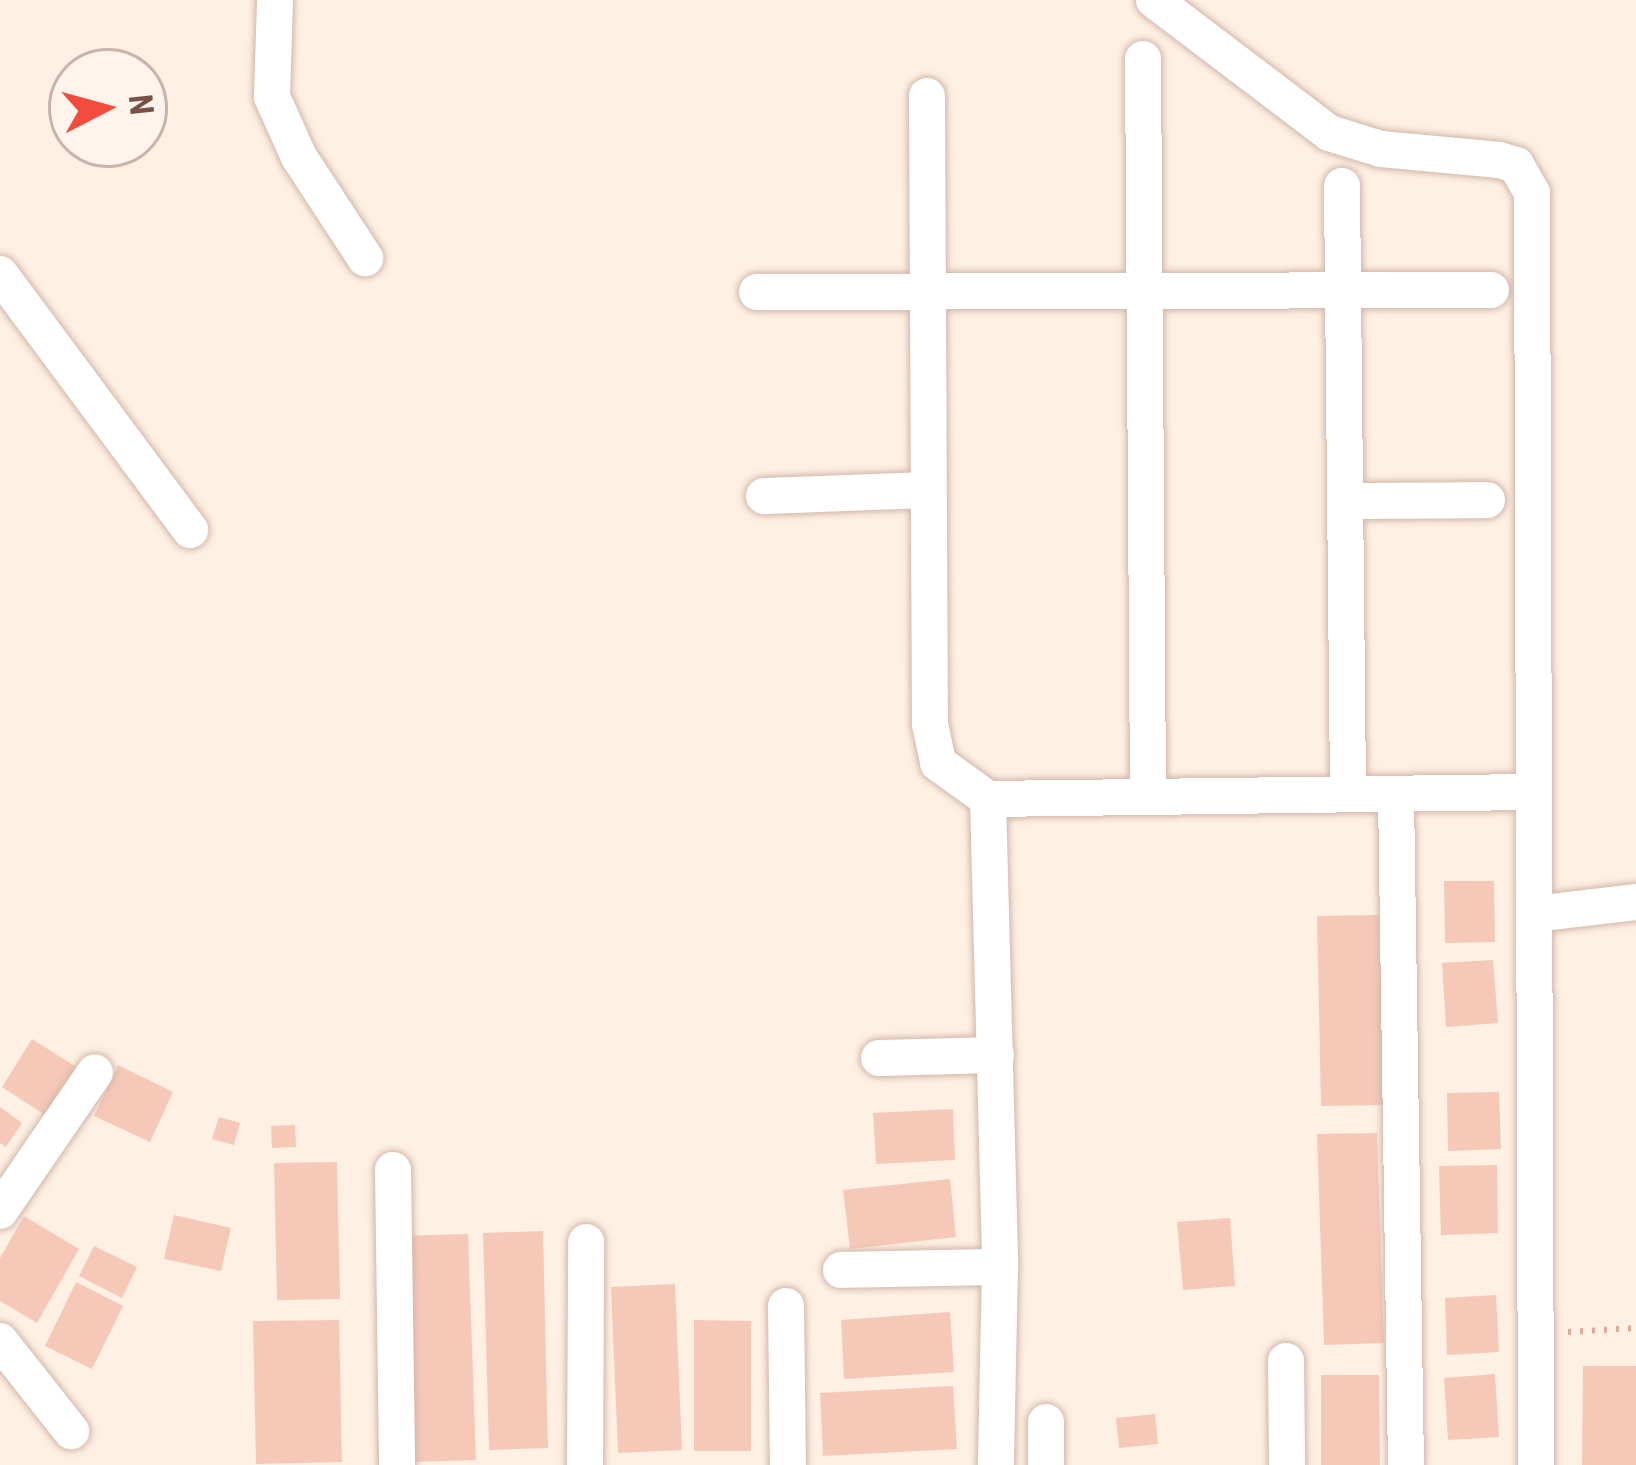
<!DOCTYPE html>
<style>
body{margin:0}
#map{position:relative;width:1636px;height:1465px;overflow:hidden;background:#fef0e3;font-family:"Roboto Condensed",sans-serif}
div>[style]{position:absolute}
.building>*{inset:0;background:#f6c8b8}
.path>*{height:6px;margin-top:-3px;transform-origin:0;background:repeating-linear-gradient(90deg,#dbab9b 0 3px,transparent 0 12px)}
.roads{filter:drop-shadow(0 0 3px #d3b7ab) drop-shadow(0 0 3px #d3b7ab)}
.minor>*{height:36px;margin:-18px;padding:0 18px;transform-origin:18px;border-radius:18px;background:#fff}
span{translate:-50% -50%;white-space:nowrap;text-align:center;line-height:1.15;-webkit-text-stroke:10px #fff4ec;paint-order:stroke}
.north{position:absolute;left:48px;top:48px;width:120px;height:120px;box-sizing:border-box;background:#fff4ec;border:3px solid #c9b3aa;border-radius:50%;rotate:84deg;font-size:33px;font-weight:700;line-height:48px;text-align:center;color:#795147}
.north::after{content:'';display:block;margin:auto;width:42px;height:54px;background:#f34b3e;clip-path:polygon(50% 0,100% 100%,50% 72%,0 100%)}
</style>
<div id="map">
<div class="building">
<i style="clip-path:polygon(1444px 881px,1494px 881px,1495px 942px,1445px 943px)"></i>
<i style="clip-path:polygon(1379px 915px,1384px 1105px,1321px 1106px,1317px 916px)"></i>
<i style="clip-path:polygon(1493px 960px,1498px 1023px,1446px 1027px,1442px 963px)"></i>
<i style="clip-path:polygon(32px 1039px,81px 1070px,51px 1119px,2px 1087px)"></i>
<i style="clip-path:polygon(118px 1065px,173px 1092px,150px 1142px,94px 1116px)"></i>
<i style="clip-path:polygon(1499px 1092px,1501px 1149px,1448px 1151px,1447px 1093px)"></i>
<i style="clip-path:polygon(0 1107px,22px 1123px,6px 1147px,0 1143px)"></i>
<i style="clip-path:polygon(953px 1109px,955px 1160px,876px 1164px,873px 1113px)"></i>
<i style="clip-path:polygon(219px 1117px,240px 1123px,234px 1145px,212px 1139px)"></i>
<i style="clip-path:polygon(295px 1125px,296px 1147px,272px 1148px,271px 1126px)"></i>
<i style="clip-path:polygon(1377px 1133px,1384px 1343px,1324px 1345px,1317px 1134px)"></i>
<i style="clip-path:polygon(337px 1162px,340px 1299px,277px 1300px,274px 1163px)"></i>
<i style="clip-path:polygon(1497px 1165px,1498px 1233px,1441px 1235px,1439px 1166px)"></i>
<i style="clip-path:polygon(950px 1179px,956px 1237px,850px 1249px,843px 1190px)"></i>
<i style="clip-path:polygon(174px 1215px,231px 1228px,221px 1271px,164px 1259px)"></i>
<i style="clip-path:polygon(24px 1216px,79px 1249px,37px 1323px,0 1301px,0 1258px)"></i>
<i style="clip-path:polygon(1230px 1218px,1235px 1286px,1183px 1290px,1177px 1222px)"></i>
<i style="clip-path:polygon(543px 1231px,548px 1448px,489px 1450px,483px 1233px)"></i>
<i style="clip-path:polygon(468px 1234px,476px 1460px,410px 1462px,402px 1236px)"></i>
<i style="clip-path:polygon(94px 1246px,137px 1267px,122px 1298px,79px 1276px)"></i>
<i style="clip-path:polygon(76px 1282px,123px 1306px,92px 1369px,45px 1346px)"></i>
<i style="clip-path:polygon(675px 1284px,682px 1450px,618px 1453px,611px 1287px)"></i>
<i style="clip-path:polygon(1496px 1295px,1499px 1352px,1447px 1355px,1445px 1298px)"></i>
<i style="clip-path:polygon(950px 1312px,954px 1372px,844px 1379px,841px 1320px)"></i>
<i style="clip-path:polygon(339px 1320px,342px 1462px,256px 1464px,253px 1321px)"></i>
<i style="clip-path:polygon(694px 1320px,751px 1321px,751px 1451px,694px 1451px)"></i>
<i style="clip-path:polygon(1583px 1366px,1636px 1366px,1636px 1465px,1582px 1465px)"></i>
<i style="clip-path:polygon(1495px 1374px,1499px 1437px,1448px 1440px,1444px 1378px)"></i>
<i style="clip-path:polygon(1321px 1375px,1379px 1375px,1380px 1465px,1321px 1465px)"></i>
<i style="clip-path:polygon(953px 1386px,957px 1449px,823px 1456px,820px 1393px)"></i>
<i style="clip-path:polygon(1155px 1414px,1158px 1444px,1119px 1448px,1116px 1418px)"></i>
</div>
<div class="path">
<i style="left:1568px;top:1332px;width:68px;rotate:-3.4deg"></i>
</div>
<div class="roads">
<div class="minor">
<i style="left:275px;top:0;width:97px;rotate:91.8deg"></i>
<i style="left:272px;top:97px;width:66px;rotate:65.8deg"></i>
<i style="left:299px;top:157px;width:121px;rotate:56.8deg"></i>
<i style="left:1154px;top:0;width:220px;rotate:37.2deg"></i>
<i style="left:1329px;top:133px;width:54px;rotate:17.1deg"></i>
<i style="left:1381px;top:149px;width:119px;rotate:5.3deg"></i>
<i style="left:1499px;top:160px;width:18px;rotate:16deg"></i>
<i style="left:1516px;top:165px;width:32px;rotate:60deg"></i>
<i style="left:1532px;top:193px;width:1272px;rotate:89.82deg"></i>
<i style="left:1143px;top:59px;width:736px;rotate:89.61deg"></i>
<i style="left:927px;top:96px;width:628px;rotate:89.73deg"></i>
<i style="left:930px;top:724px;width:40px;rotate:78deg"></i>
<i style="left:938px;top:763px;width:62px;rotate:35.8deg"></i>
<i style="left:988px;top:799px;width:540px;rotate:-0.74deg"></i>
<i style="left:1342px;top:186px;width:608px;rotate:89.43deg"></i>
<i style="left:0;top:274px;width:319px;rotate:53.4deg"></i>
<i style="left:757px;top:292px;width:734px;rotate:-0.16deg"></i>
<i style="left:764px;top:496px;width:164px;rotate:-2.1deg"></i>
<i style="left:1346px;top:501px;width:141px;rotate:-0.4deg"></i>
<i style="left:1396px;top:794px;width:671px;rotate:89.15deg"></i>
<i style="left:988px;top:799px;width:468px;rotate:88.5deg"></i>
<i style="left:1000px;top:1267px;width:198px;rotate:91.2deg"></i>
<i style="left:1534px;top:914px;width:103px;rotate:-6.7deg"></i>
<i style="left:879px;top:1058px;width:117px;rotate:-1.5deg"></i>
<i style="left:393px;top:1170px;width:295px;rotate:89.2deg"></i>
<i style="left:0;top:1211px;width:168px;rotate:-55.6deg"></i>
<i style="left:841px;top:1270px;width:159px;rotate:-1.1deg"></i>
<i style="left:786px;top:1306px;width:159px;rotate:89.3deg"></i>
<i style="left:0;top:1341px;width:115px;rotate:51.7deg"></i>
<i style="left:1286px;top:1361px;width:104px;rotate:89.4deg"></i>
<i style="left:585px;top:1465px;width:223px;rotate:-89.7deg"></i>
<i style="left:1046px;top:1465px;width:43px;rotate:-90deg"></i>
</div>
</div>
<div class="north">N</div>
</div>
